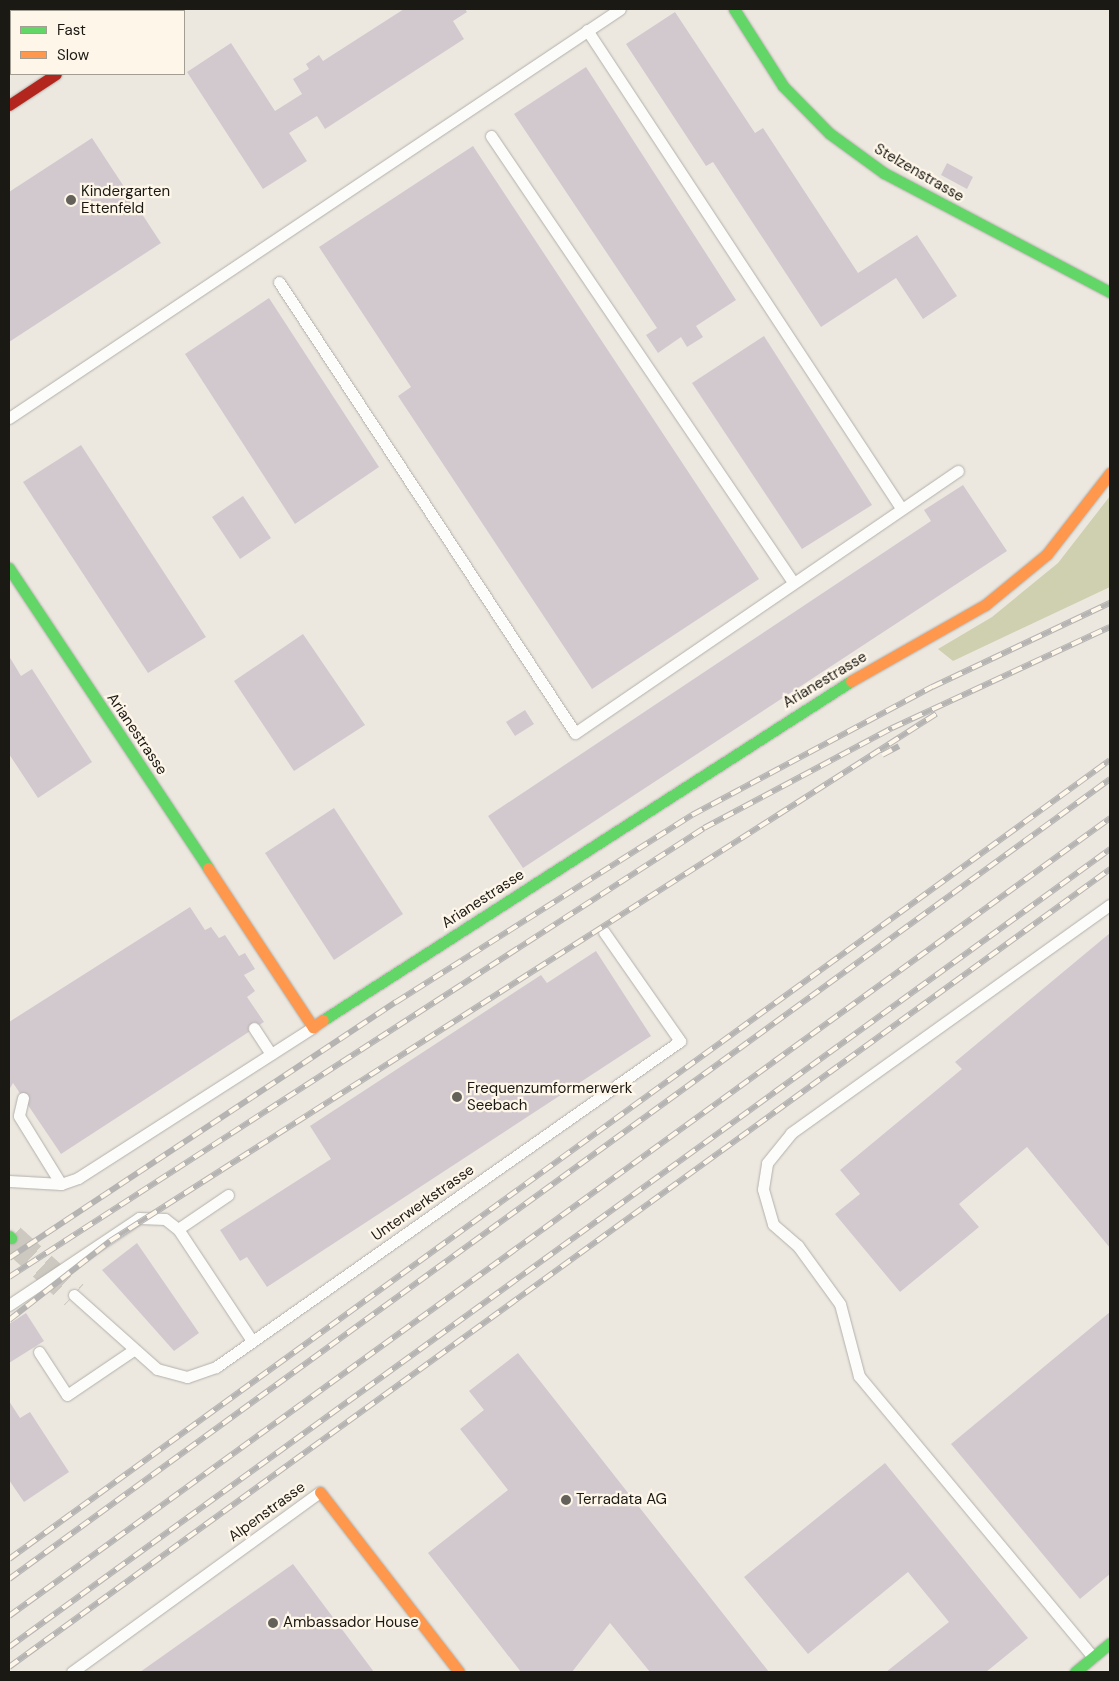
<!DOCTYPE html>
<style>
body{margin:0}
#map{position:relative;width:1119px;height:1681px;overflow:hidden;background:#ece8e0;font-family:"DM Sans",sans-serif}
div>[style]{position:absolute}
.green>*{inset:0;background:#cfd0b0}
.building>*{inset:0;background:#d2c9cf}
.secondary-tunnel>*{height:28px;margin-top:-14px;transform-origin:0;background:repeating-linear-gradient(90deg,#cdc9c1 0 28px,transparent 0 42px)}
.roads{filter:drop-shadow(0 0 1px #b3b0aa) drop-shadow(0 0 1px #b3b0aa)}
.lane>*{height:11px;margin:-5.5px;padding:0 5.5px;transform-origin:5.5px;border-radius:5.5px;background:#fcfcfa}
.fast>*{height:11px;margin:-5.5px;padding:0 5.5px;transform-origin:5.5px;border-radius:5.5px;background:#63d668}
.slow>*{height:11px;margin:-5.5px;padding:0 5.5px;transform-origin:5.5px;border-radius:5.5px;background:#ff974d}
.jam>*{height:11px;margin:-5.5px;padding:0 5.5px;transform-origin:5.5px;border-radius:5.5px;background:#b3261e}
.rail>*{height:5.5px;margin-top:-2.75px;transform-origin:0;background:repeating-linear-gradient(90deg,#fef7e9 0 11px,#b6b4b2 0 22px);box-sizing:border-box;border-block:1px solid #b6b4b2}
.dots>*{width:14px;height:14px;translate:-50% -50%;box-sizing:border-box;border:2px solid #fef7e9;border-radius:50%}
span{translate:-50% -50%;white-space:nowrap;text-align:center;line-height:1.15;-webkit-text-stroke:4.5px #fef7e9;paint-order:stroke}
.street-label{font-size:15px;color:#1b1914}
.poi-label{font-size:15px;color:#1b1914}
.left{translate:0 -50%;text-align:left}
.frame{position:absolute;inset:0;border:10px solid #1b1914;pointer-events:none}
.legend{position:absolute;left:10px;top:10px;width:175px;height:65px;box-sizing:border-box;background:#fef7e9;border:1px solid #a39e94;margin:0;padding:6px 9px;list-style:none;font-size:15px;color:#1b1914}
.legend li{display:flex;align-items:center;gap:10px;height:25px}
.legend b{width:25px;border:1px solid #a39e94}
</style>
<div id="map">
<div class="green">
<i style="clip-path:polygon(1110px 496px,1110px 587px,953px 661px,938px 649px,992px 617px,1058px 563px)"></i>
</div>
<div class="building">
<i style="clip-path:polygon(404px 9px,465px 9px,467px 12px,453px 21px,464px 39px,325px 129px,317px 116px,289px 133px,307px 161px,263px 189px,187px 72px,231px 43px,275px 111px,302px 94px,293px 79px,309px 69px,306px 64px,319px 55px,323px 61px)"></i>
<i style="clip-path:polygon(675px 12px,755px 133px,763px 128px,858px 273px,917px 235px,957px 296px,923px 319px,896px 278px,821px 327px,713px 162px,706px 166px,626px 44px)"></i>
<i style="clip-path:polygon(586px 67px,736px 300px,696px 326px,703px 337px,687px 347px,681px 337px,658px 353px,646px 335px,657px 328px,514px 114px)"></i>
<i style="clip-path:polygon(92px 138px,161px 243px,9px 342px,9px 192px)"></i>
<i style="clip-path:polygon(473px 146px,759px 579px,592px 689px,398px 396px,411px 387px,319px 247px)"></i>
<i style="clip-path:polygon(947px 163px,973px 177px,967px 189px,941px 175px)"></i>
<i style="clip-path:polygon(269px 298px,379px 467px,295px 524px,185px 354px)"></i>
<i style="clip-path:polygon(764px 336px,872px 505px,802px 549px,692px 383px)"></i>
<i style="clip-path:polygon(81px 445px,206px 637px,148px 673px,23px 482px)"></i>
<i style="clip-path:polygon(963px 485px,1007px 551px,523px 868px,488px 816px,931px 521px,924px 510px)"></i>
<i style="clip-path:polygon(243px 496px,271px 538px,240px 559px,212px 517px)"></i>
<i style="clip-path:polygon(303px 634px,365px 725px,294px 771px,234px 681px)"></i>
<i style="clip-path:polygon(9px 656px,21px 676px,32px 669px,92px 762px,38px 798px,9px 754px)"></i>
<i style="clip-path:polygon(525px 710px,534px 724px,515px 736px,506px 722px)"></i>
<i style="clip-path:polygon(334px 808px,403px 914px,334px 960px,265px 853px)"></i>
<i style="clip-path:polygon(190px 907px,205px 930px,211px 927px,219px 938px,225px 935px,239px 956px,245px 953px,255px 969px,244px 975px,255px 991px,247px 997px,264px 1022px,61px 1154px,13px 1083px,9px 1090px,9px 1022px)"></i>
<i style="clip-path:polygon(1110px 933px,1110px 1248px,1027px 1147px,959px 1204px,979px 1227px,900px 1292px,835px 1214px,860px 1194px,840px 1170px,962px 1069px,955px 1062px)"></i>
<i style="clip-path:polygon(596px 951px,651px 1036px,267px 1287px,247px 1257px,240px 1261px,220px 1230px,331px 1159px,310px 1126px,541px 975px,547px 983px)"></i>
<i style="clip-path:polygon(137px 1243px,199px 1333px,174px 1351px,102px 1270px)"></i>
<i style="clip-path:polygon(1110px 1312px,1110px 1574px,1080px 1599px,951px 1444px)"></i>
<i style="clip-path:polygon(26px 1313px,44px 1341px,9px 1363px,9px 1324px)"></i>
<i style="clip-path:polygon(518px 1353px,769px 1672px,650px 1672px,610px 1623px,572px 1672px,521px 1672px,428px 1553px,508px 1490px,460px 1429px,484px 1410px,469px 1391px)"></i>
<i style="clip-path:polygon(9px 1401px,20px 1418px,30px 1412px,69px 1472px,24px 1502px,9px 1480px)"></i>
<i style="clip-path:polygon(885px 1463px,1028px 1638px,986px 1672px,886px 1672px,949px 1622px,908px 1572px,808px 1654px,744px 1577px)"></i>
<i style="clip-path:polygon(293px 1564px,374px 1672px,140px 1672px)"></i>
</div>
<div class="secondary-tunnel">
<i style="left:11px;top:1238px;width:85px;rotate:42.1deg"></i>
</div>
<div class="roads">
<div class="lane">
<i style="left:587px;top:30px;width:572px;rotate:56.7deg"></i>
<i style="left:491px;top:136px;width:539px;rotate:55.9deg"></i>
<i style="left:279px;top:282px;width:539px;rotate:56.72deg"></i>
<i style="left:575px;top:733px;width:464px;rotate:-34.4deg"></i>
<i style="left:9px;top:418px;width:735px;rotate:-33.8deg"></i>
<i style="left:254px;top:1028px;width:31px;rotate:57deg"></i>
<i style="left:23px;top:1098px;width:18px;rotate:103deg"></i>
<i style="left:19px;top:1116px;width:80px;rotate:58.3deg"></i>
<i style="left:9px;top:1181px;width:52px;rotate:3.3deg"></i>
<i style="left:61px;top:1184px;width:18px;rotate:-19deg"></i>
<i style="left:78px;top:1178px;width:279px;rotate:-32.7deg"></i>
<i style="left:228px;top:1195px;width:60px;rotate:145.8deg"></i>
<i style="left:178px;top:1229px;width:134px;rotate:56.5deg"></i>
<i style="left:74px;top:1295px;width:111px;rotate:41.7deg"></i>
<i style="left:157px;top:1369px;width:31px;rotate:15deg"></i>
<i style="left:187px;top:1377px;width:31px;rotate:-19deg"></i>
<i style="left:216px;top:1367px;width:567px;rotate:-35.09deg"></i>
<i style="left:680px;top:1041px;width:133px;rotate:-124.9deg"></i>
<i style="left:9px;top:1305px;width:156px;rotate:-33.8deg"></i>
<i style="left:139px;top:1218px;width:26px;rotate:2deg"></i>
<i style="left:165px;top:1219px;width:16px;rotate:38deg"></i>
<i style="left:39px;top:1352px;width:51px;rotate:56.9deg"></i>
<i style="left:67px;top:1395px;width:78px;rotate:-34.1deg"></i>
<i style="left:1093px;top:1657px;width:366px;rotate:-129.8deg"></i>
<i style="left:859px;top:1376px;width:74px;rotate:-104.8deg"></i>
<i style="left:840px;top:1304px;width:72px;rotate:-125.9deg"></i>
<i style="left:798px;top:1246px;width:33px;rotate:-139deg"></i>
<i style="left:773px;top:1224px;width:36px;rotate:-106deg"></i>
<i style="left:763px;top:1189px;width:26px;rotate:-81deg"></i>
<i style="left:767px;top:1163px;width:38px;rotate:-51deg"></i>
<i style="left:791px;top:1133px;width:392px;rotate:-35.6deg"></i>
<i style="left:72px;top:1672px;width:306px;rotate:-36deg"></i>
</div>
<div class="fast">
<i style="left:734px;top:9px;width:91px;rotate:57.5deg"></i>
<i style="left:783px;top:86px;width:66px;rotate:45.6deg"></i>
<i style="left:829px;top:133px;width:68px;rotate:36deg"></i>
<i style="left:884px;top:173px;width:255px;rotate:27.8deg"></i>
<i style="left:9px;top:568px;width:360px;rotate:56.4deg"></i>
<i style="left:323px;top:1020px;width:627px;rotate:-32.7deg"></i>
<i style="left:9px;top:1236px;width:3px;rotate:45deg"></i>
<i style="left:1075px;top:1672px;width:45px;rotate:-39.6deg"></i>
</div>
<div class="slow">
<i style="left:147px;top:11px;width:4px;rotate:-27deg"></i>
<i style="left:851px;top:681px;width:154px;rotate:-29.6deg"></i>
<i style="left:985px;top:605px;width:80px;rotate:-39.4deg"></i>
<i style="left:1047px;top:554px;width:103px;rotate:-52.1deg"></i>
<i style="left:208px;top:868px;width:191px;rotate:56.6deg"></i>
<i style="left:313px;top:1027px;width:12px;rotate:-35deg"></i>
<i style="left:320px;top:1492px;width:227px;rotate:52.3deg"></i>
</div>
<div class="jam">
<i style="left:9px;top:105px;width:56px;rotate:-33.4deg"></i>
</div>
</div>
<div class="rail">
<i style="left:882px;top:755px;width:19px;rotate:-28deg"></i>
<i style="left:9px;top:1258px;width:464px;rotate:-33.5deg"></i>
<i style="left:396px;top:1002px;width:350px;rotate:-32.3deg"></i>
<i style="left:692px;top:815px;width:272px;rotate:-28.1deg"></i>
<i style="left:932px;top:687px;width:197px;rotate:-25.3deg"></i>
<i style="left:9px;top:1277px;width:827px;rotate:-32.86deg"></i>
<i style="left:704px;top:828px;width:213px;rotate:-28deg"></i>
<i style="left:892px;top:728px;width:240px;rotate:-24.9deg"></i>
<i style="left:9px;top:1320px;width:128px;rotate:-38deg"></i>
<i style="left:110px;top:1241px;width:980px;rotate:-32.54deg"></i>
<i style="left:9px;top:1559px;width:1360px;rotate:-35.97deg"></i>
<i style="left:9px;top:1579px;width:1361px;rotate:-36deg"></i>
<i style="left:9px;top:1616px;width:1360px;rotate:-35.93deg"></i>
<i style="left:9px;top:1647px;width:1360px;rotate:-35.93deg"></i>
<i style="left:9px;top:1667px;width:1360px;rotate:-35.93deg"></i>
</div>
<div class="dots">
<i style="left:71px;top:200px;background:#64615b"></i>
<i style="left:457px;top:1097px;background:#64615b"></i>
<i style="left:566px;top:1500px;background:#64615b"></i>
<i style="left:273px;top:1623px;background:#64615b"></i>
</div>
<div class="street-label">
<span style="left:919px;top:173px;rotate:30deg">Stelzenstrasse</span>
<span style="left:825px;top:680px;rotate:-31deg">Arianestrasse</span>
<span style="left:137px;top:734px;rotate:56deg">Arianestrasse</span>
<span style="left:483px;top:899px;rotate:-33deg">Arianestrasse</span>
<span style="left:423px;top:1203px;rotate:-35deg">Unterwerkstrasse</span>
<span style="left:267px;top:1512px;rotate:-36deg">Alpenstrasse</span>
</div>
<div class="poi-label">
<span class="left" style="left:81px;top:200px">Kindergarten<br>Ettenfeld</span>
<span class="left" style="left:467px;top:1097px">Frequenzumformerwerk<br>Seebach</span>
<span class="left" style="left:576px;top:1500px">Terradata AG</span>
<span class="left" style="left:283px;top:1623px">Ambassador House</span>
</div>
<div class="frame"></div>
<ul class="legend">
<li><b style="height:6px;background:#63d668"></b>Fast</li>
<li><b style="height:6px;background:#ff974d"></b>Slow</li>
</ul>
</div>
